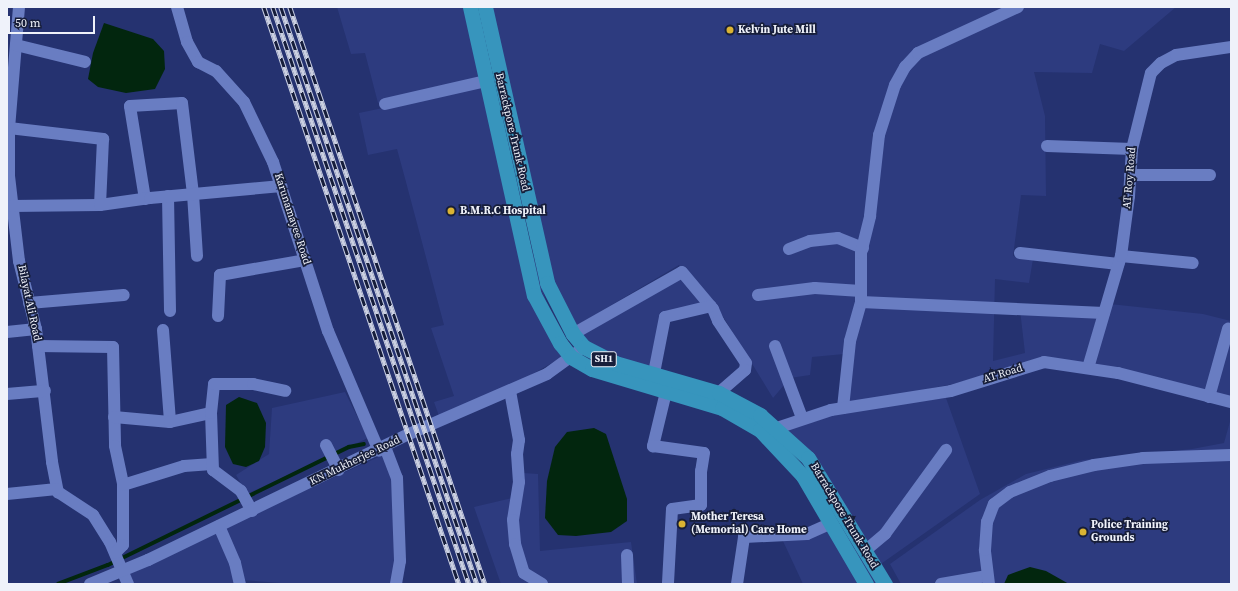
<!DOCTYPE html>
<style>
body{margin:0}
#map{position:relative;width:1238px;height:591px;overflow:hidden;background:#253270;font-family:"Source Serif 4",serif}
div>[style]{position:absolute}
.built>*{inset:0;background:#2d3b7f}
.water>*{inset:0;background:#02260e}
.stream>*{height:3.5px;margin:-1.75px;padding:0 1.75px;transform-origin:1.75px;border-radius:1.75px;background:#02260e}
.minor>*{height:12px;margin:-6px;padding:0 6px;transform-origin:6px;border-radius:6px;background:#697dc2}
.major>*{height:15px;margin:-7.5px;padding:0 7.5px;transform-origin:7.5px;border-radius:7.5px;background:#3795bd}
.rail>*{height:4.5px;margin-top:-2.25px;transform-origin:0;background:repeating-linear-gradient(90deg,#171e3a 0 9px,#cbd0e1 0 18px);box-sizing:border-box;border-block:1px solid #cbd0e1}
.dots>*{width:11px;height:11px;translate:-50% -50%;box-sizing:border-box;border:2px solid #171e3a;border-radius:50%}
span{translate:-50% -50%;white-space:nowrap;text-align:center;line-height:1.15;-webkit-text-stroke:3.5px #171e3a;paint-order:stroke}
.shield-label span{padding:1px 3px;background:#171e3a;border:1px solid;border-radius:3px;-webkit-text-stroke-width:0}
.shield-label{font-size:10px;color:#eff2fa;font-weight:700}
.poi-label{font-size:11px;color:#eff2fa;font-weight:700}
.left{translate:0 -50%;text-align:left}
.street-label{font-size:11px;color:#eff2fa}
.frame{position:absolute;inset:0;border:8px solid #eff2fa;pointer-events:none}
.scale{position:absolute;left:8px;top:16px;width:87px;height:18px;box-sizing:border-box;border:2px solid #eff2fa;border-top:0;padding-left:5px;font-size:12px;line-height:14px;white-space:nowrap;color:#eff2fa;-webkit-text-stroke:3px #171e3a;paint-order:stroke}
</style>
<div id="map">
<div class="built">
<i style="clip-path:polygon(337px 7px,477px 7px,492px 76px,378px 103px,365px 53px,351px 54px)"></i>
<i style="clip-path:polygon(490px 7px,1176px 7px,1124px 51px,1100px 44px,1092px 73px,1034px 72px,1045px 116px,1046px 196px,1021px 195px,1013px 256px,1033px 259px,1029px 283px,995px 279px,993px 361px,1025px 353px,1020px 310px,1099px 309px,1084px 364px,1046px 358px,953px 384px,846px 405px,882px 131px,872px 135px,874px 151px,858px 304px,844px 345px,844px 354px,812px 357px,810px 375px,790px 378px,773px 398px,716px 305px,679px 265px,571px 329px,539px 240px)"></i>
<i style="clip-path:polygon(493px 85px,529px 240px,549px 312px,573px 351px,522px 380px,439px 416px,434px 402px,454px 396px,431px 328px,444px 325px,406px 182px,397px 149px,368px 155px,359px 113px)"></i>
<i style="clip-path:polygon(681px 276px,703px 304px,662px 317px,651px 379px,577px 337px)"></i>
<i style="clip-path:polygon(1110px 304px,1203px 314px,1231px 321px,1231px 397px,1092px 367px)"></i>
<i style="clip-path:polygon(345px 392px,368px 438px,247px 494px,236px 475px,269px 454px,272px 408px)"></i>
<i style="clip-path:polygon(946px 398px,980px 494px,878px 566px,806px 455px,775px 433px,840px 412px)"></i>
<i style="clip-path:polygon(1231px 418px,1231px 584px,901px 584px,890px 564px,980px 500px,1026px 474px,1083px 460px,1192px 449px,1224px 443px)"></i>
<i style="clip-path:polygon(385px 454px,391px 478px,396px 560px,392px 584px,293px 584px,243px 580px,223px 528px)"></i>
<i style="clip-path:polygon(523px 473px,538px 474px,540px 551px,631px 542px,637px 584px,501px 584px,474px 507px,521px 496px)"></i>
<i style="clip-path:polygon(841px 526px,877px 584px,803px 584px,783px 541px)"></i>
<i style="clip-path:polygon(217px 532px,237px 584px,132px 584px,129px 574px)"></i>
</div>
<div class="water">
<i style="clip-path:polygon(104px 23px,153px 39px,164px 51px,165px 69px,155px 89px,126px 93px,98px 87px,88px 79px,93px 53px)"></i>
<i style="clip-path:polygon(239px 397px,257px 403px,266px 423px,265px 447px,259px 461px,246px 467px,233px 464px,225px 447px,226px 405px)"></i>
<i style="clip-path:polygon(594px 428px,606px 434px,627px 499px,627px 521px,611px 532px,576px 536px,558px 535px,545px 518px,547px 481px,555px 447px,567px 432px)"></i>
<i style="clip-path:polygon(1030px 567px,1046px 571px,1069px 584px,1004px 584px,1008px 575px)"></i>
</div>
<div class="stream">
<i style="left:58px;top:584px;width:53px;rotate:-20.8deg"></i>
<i style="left:108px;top:565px;width:268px;rotate:-26.1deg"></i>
<i style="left:349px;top:447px;width:15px;rotate:-11deg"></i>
</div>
<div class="minor">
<i style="left:19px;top:7px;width:121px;rotate:94.7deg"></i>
<i style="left:9px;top:128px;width:48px;rotate:90deg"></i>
<i style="left:9px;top:176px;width:86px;rotate:83.3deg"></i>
<i style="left:19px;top:261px;width:70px;rotate:76deg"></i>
<i style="left:36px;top:329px;width:134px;rotate:83.1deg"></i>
<i style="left:52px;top:462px;width:31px;rotate:79deg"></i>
<i style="left:58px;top:492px;width:42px;rotate:33.3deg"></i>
<i style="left:93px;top:515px;width:32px;rotate:58deg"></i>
<i style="left:110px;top:542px;width:46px;rotate:66.8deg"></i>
<i style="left:177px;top:7px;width:36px;rotate:74deg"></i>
<i style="left:187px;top:42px;width:23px;rotate:61deg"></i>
<i style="left:198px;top:62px;width:20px;rotate:27deg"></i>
<i style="left:216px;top:71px;width:42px;rotate:47.9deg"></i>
<i style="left:244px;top:102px;width:67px;rotate:64.2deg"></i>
<i style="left:273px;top:162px;width:178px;rotate:72deg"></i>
<i style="left:328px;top:331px;width:130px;rotate:67deg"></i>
<i style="left:16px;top:45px;width:71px;rotate:13.8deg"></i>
<i style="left:385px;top:104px;width:104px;rotate:-12.8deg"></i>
<i style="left:9px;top:128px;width:95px;rotate:6.7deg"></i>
<i style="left:103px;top:139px;width:66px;rotate:92.6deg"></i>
<i style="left:1047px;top:146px;width:85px;rotate:2deg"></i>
<i style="left:1130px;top:175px;width:80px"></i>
<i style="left:168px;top:196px;width:115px;rotate:89deg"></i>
<i style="left:145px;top:199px;width:94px;rotate:-99.2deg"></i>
<i style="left:130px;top:106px;width:52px;rotate:-3.3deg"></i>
<i style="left:182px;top:103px;width:92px;rotate:83.1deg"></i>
<i style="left:193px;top:194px;width:62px;rotate:86.3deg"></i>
<i style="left:11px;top:206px;width:89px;rotate:-0.6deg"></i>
<i style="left:100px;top:205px;width:50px;rotate:-8deg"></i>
<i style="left:150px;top:198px;width:132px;rotate:-5.2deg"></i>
<i style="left:789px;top:249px;width:22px;rotate:-21deg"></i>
<i style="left:810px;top:241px;width:28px;rotate:-6deg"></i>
<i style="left:838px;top:238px;width:27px;rotate:22deg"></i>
<i style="left:1020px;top:253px;width:99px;rotate:6.4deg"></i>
<i style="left:1121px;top:256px;width:72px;rotate:5.6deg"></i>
<i style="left:758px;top:295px;width:57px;rotate:-7deg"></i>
<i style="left:815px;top:288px;width:46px;rotate:3.7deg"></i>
<i style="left:861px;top:302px;width:243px;rotate:2.6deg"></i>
<i style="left:29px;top:303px;width:95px;rotate:-4.8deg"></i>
<i style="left:218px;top:316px;width:41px;rotate:-87.2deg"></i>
<i style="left:220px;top:275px;width:86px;rotate:-10deg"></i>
<i style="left:163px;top:330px;width:92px;rotate:85.6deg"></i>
<i style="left:7px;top:332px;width:29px;rotate:-6deg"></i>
<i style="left:573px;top:334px;width:125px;rotate:-29.6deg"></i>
<i style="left:682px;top:272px;width:48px;rotate:50deg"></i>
<i style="left:713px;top:309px;width:13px;rotate:67deg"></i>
<i style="left:718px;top:321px;width:50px;rotate:56.3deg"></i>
<i style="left:746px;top:363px;width:7px;rotate:98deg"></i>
<i style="left:745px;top:370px;width:35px;rotate:139deg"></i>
<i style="left:38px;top:346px;width:75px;rotate:0.8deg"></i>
<i style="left:113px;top:347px;width:99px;rotate:88.8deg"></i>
<i style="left:115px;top:446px;width:40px;rotate:78deg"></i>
<i style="left:123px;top:485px;width:60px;rotate:90deg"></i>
<i style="left:123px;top:545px;width:11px;rotate:135deg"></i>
<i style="left:775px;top:346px;width:77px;rotate:69.4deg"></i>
<i style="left:1088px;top:368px;width:117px;rotate:-73.6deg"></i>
<i style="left:1121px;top:256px;width:61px;rotate:-82.4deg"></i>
<i style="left:1129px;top:196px;width:47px;rotate:-86.3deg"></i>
<i style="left:1132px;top:149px;width:78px;rotate:-76deg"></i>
<i style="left:1151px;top:73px;width:14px;rotate:-45deg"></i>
<i style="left:1161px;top:63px;width:17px;rotate:-28deg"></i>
<i style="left:1176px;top:55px;width:56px;rotate:-8.3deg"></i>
<i style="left:654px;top:373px;width:57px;rotate:-78.9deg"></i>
<i style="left:665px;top:317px;width:47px;rotate:-13.4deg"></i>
<i style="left:510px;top:391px;width:50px;rotate:79.6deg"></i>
<i style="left:519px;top:440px;width:14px;rotate:98deg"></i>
<i style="left:517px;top:454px;width:28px;rotate:86deg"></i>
<i style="left:519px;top:482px;width:38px;rotate:99deg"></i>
<i style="left:513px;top:520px;width:24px;rotate:85deg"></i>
<i style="left:515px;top:544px;width:30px;rotate:73deg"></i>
<i style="left:524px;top:573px;width:21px;rotate:31deg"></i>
<i style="left:666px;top:392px;width:56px;rotate:103.5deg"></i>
<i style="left:653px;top:446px;width:51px;rotate:7.8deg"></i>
<i style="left:704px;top:453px;width:18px;rotate:99deg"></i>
<i style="left:701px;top:471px;width:34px;rotate:90deg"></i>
<i style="left:701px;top:505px;width:29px;rotate:172deg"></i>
<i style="left:672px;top:509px;width:75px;rotate:93.1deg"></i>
<i style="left:7px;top:394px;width:38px;rotate:-5deg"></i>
<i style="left:1209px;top:397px;width:71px;rotate:-74.4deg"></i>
<i style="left:843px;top:408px;width:67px;rotate:-84deg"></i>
<i style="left:850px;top:341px;width:41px;rotate:-74.2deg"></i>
<i style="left:861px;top:302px;width:49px;rotate:-90deg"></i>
<i style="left:861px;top:253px;width:38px;rotate:-76deg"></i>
<i style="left:870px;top:216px;width:81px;rotate:-83.7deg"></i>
<i style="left:879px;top:135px;width:52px;rotate:-72.3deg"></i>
<i style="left:895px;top:85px;width:21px;rotate:-61deg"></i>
<i style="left:905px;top:67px;width:19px;rotate:-47deg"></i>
<i style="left:918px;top:53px;width:110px;rotate:-24.7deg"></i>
<i style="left:114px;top:417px;width:56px;rotate:5.1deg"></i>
<i style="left:170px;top:422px;width:42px;rotate:-12.4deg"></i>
<i style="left:777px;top:428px;width:57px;rotate:-18.4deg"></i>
<i style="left:831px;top:410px;width:121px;rotate:-9deg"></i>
<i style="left:951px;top:391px;width:97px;rotate:-17.3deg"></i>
<i style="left:1044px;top:362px;width:75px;rotate:8.5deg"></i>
<i style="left:1118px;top:373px;width:117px;rotate:14.4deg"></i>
<i style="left:326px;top:445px;width:28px;rotate:63deg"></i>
<i style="left:385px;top:447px;width:33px;rotate:69deg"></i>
<i style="left:397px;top:478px;width:83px;rotate:87.9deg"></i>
<i style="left:400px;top:561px;width:23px;rotate:100deg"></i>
<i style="left:123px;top:485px;width:64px;rotate:-17.3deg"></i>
<i style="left:184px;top:466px;width:28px;rotate:-4deg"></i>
<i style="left:7px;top:494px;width:50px;rotate:-5.7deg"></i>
<i style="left:252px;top:511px;width:23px;rotate:-119deg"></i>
<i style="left:241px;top:491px;width:35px;rotate:-143deg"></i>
<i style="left:213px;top:470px;width:57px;rotate:-92deg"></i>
<i style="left:211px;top:413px;width:29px;rotate:-84deg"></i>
<i style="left:214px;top:384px;width:39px"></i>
<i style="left:253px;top:384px;width:33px;rotate:12deg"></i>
<i style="left:219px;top:526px;width:40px;rotate:66.6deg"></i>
<i style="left:235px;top:563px;width:22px;rotate:77deg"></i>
<i style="left:866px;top:550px;width:25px;rotate:-40deg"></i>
<i style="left:885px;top:534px;width:104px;rotate:-54deg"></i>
<i style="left:627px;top:555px;width:29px;rotate:88deg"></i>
<i style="left:90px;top:584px;width:63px;rotate:-22.5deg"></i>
<i style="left:148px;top:560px;width:290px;rotate:-25.8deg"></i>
<i style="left:409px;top:434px;width:150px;rotate:-23.5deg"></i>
<i style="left:547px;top:374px;width:37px;rotate:-36deg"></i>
<i style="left:737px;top:584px;width:48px;rotate:-81.5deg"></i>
<i style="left:744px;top:537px;width:63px;rotate:-2.7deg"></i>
<i style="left:807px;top:534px;width:27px;rotate:-24deg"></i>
<i style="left:941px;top:584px;width:47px;rotate:-9.9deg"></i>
<i style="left:989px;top:584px;width:34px;rotate:-97deg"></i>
<i style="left:985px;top:550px;width:28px;rotate:-86deg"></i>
<i style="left:987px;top:522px;width:19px;rotate:-69deg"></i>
<i style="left:994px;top:504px;width:20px;rotate:-37deg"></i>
<i style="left:1010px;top:492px;width:43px;rotate:-21.8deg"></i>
<i style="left:1050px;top:476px;width:45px;rotate:-14deg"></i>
<i style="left:1094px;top:465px;width:49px;rotate:-8.1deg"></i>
<i style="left:1143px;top:458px;width:88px;rotate:-2deg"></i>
</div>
<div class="major">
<i style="left:470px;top:7px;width:295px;rotate:77.5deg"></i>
<i style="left:534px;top:295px;width:55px;rotate:61.6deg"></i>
<i style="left:560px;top:343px;width:18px;rotate:52deg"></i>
<i style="left:571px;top:357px;width:24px;rotate:30deg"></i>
<i style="left:592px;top:369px;width:136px;rotate:16.7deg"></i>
<i style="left:722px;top:408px;width:44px;rotate:30.1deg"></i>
<i style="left:760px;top:430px;width:63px;rotate:46.9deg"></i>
<i style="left:803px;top:476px;width:125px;rotate:59.7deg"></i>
<i style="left:485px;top:7px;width:283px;rotate:77.3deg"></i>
<i style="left:547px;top:283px;width:57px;rotate:63deg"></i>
<i style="left:573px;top:334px;width:17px;rotate:50deg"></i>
<i style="left:584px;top:347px;width:35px;rotate:27deg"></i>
<i style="left:615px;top:363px;width:108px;rotate:16.1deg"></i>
<i style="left:719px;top:393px;width:47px;rotate:28.2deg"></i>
<i style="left:760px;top:415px;width:64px;rotate:41.9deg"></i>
<i style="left:808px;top:458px;width:148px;rotate:58.6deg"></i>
</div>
<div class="rail">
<i style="left:264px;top:7px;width:609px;rotate:71.33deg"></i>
<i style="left:273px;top:7px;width:609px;rotate:71.24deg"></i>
<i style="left:281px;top:7px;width:609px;rotate:71.24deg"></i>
<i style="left:290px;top:7px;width:609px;rotate:71.33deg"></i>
</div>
<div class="dots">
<i style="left:730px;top:30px;background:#dab333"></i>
<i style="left:451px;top:211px;background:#dab333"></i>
<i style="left:682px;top:524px;background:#dab333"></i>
<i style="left:1083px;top:532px;background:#dab333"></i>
</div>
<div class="shield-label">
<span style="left:604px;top:359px">SH1</span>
</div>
<div class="poi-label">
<span class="left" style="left:738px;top:30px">Kelvin Jute Mill</span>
<span class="left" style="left:460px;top:211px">B.M.R.C Hospital</span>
<span class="left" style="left:691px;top:524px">Mother Teresa<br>(Memorial) Care Home</span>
<span class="left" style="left:1091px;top:532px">Police Training<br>Grounds</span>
</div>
<div class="street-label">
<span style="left:512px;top:132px;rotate:77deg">Barrackpore Trunk Road</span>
<span style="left:1130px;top:178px;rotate:-85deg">AT Roy Road</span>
<span style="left:292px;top:219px;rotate:72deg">Karunamayee Road</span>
<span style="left:29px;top:303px;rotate:78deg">Bilayat Ali Road</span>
<span style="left:1003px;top:374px;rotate:-17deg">AT Road</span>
<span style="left:355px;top:461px;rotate:-26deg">KN Mukherjee Road</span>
<span style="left:844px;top:516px;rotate:59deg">Barrackpore Trunk Road</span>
</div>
<div class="frame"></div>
<div class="scale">50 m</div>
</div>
